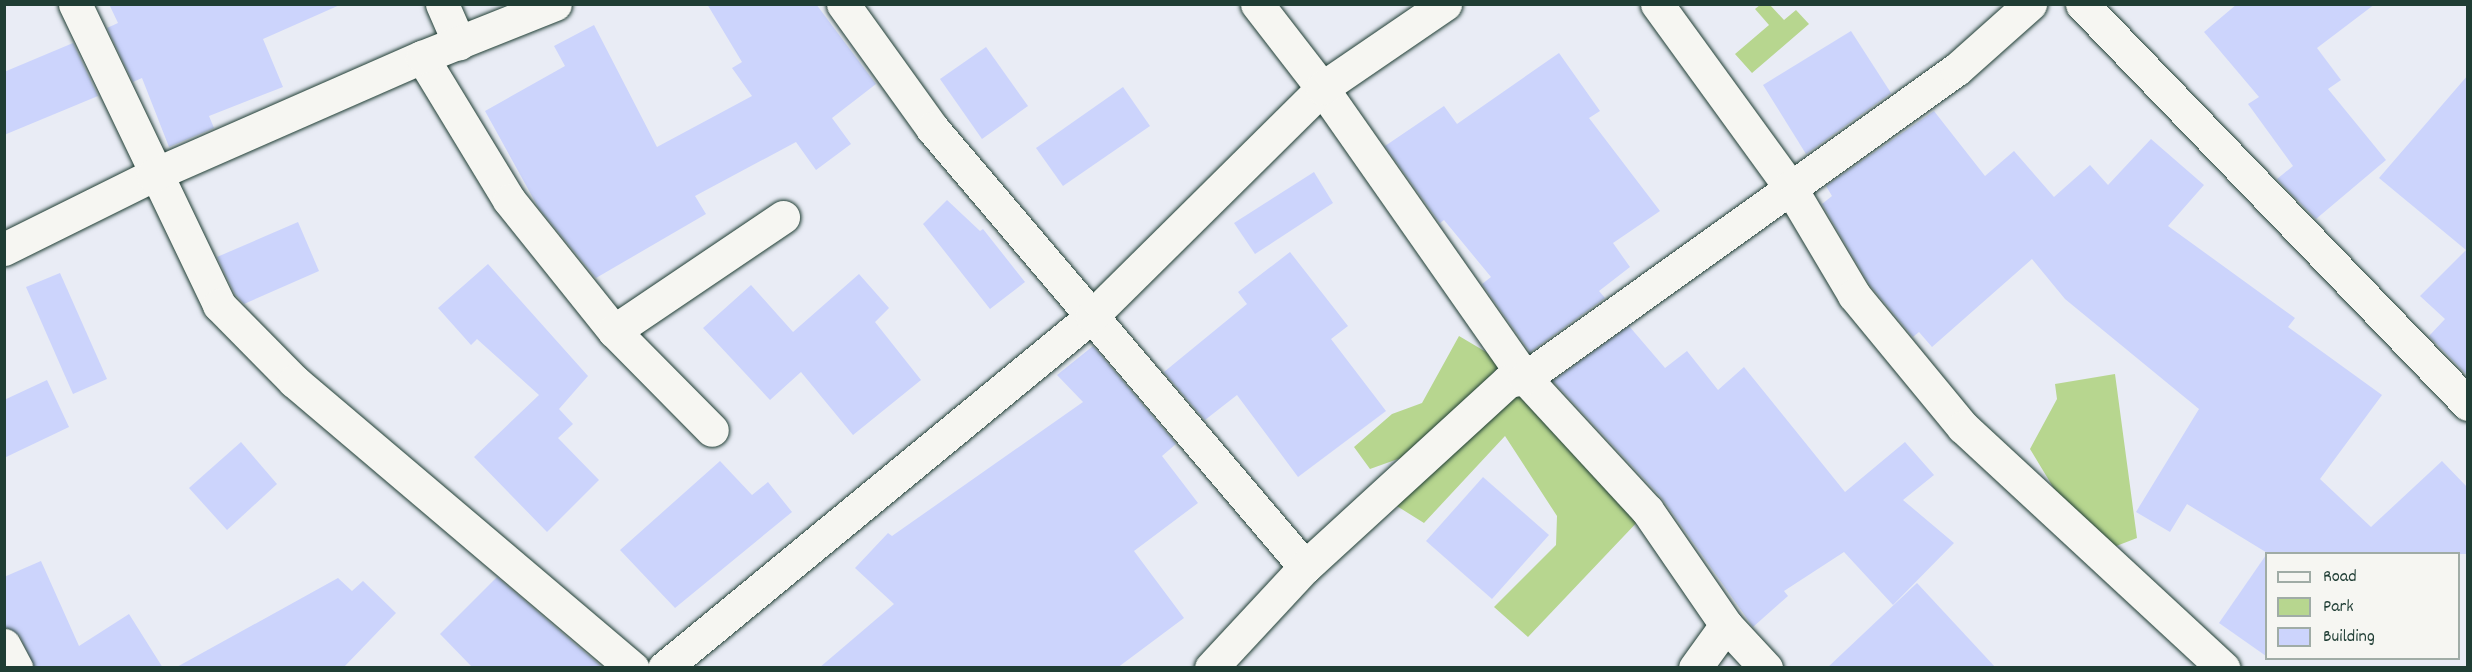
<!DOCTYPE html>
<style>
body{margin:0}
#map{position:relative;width:2472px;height:672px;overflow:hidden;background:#e9ecf5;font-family:Dekko,sans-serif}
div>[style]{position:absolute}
.green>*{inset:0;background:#b7d68f}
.building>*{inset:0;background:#ccd4fc}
.roads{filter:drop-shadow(0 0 2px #1f3d34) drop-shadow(0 0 2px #1f3d34)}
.minor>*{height:33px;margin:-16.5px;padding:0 16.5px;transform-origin:16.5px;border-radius:16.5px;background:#f6f6f2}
span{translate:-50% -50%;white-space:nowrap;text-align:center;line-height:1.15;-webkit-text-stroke:4.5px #f6f6f2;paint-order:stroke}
.frame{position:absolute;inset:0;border:6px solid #1f3d34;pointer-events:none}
.legend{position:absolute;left:2265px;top:552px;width:195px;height:108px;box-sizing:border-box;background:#f6f6f2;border:2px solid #a0aca6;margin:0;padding:8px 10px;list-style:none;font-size:18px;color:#1f3d34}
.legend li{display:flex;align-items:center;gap:12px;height:30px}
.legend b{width:30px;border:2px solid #a0aca6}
</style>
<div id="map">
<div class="green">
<i style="clip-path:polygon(1760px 5px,1770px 5px,1784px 20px,1796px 10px,1809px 24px,1752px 73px,1735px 54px,1769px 25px,1755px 9px)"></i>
<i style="clip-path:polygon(1459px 336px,1503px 362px,1423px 450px,1370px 469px,1354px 447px,1392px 414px,1422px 403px)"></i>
<i style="clip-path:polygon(2115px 374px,2137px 538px,2106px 550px,2076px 525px,2030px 449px,2057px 399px,2055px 384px)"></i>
<i style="clip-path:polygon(1525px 383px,1642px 517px,1528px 637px,1494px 607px,1556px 545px,1557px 516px,1505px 436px,1424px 523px,1392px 503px)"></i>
</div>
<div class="building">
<i style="clip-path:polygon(109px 4px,342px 4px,263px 39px,283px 87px,209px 116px,214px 128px,169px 147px,142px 78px,133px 82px,107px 28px,118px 23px)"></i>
<i style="clip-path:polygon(707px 4px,816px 4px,876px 84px,832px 118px,851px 144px,816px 170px,796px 142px,695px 196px,706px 214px,596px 278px,538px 207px,485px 111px,565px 66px,554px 46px,594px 25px,657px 147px,752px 96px,732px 68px,742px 62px)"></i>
<i style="clip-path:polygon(2237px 4px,2375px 4px,2317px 48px,2341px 80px,2328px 89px,2386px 160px,2316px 219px,2277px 179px,2293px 166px,2248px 104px,2259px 97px,2204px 32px)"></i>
<i style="clip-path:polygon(1851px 31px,1891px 93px,1806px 154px,1763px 85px)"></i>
<i style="clip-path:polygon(73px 43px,98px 96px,4px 135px,4px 72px)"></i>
<i style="clip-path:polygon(986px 47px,1028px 106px,982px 139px,940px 79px)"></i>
<i style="clip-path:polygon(1559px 53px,1600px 111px,1589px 118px,1660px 211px,1613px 243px,1630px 267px,1599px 291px,1605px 298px,1530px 352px,1482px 284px,1491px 277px,1444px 220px,1440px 223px,1385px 146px,1444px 106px,1457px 124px)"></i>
<i style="clip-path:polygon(2468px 75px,2468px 376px,2429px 336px,2445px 319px,2420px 296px,2466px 250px,2379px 178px)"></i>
<i style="clip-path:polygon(1123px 87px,1150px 126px,1063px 186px,1036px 148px)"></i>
<i style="clip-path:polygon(1934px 111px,1985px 176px,2014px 151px,2054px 197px,2090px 165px,2108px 185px,2151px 139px,2204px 185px,2168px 226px,2295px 318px,2288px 327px,2382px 395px,2320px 479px,2371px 527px,2442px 461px,2468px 488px,2468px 554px,2269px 554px,2187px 504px,2170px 532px,2136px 512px,2199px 409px,2065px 299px,2032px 259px,1932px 347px,1919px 332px,1913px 337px,1869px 284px,1822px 204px,1832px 196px,1826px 186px)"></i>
<i style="clip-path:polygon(1314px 172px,1333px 203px,1255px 254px,1234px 223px)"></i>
<i style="clip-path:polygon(947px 200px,980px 231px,983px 229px,1025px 282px,990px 309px,923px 224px)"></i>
<i style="clip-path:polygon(298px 222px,319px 271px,244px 304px,235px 294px,217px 257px)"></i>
<i style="clip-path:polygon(1290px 252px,1348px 326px,1331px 339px,1386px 411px,1298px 477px,1237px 395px,1205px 420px,1164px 372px,1247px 304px,1238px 292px)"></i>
<i style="clip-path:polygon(488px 264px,588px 376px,559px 409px,573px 424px,558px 438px,599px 480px,547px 532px,474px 457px,539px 395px,477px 339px,471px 345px,438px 308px)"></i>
<i style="clip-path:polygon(60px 273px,107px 379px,73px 394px,26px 287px)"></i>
<i style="clip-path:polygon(859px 274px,889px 308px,875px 322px,921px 380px,853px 435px,801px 372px,770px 400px,703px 328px,751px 285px,793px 332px)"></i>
<i style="clip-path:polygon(1629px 326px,1665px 368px,1687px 351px,1718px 390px,1744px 367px,1845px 492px,1905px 442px,1934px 475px,1903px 500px,1954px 543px,1893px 605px,1844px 552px,1784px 591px,1788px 596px,1753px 627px,1661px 497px,1553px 381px)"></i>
<i style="clip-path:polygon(1093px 346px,1176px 444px,1162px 456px,1198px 503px,1134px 551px,1184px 618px,1117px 668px,819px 668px,894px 604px,855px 568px,888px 533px,892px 536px,1083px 402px,1057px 375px)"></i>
<i style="clip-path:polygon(47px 380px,69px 427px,4px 458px,4px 400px)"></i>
<i style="clip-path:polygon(241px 442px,277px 484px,227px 530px,189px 488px)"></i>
<i style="clip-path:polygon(720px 461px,752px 495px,768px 482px,792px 512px,675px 608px,620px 550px)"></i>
<i style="clip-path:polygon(1483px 477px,1549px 535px,1492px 599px,1426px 541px)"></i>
<i style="clip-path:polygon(2266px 555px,2266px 656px,2219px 623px)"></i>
<i style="clip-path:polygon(41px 561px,79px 646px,129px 614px,163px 668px,35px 668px,20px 636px,4px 626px,4px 577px)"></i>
<i style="clip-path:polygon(497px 577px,603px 668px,473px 668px,440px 634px)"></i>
<i style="clip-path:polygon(338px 578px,352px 591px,363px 581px,396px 613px,343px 668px,175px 668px)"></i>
<i style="clip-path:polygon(1917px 583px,1996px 668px,1827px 668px)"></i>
</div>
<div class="roads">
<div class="minor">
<i style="left:75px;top:4px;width:334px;rotate:64.4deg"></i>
<i style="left:219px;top:305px;width:107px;rotate:45.4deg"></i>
<i style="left:294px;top:381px;width:444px;rotate:40.3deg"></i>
<i style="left:442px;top:4px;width:43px;rotate:66.4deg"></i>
<i style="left:843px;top:4px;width:153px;rotate:54.3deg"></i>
<i style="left:932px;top:128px;width:576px;rotate:49.65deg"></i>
<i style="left:1257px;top:4px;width:106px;rotate:52.3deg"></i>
<i style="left:1322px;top:88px;width:354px;rotate:55deg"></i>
<i style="left:1525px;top:378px;width:180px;rotate:47.3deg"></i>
<i style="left:1647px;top:510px;width:140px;rotate:55.5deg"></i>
<i style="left:1726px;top:625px;width:59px;rotate:47.1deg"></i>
<i style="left:1657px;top:4px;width:226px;rotate:54deg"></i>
<i style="left:1790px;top:187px;width:126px;rotate:59.3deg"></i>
<i style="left:1854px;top:295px;width:171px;rotate:50.5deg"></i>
<i style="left:1963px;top:427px;width:355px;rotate:42.8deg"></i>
<i style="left:2082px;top:4px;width:556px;rotate:46.02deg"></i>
<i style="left:422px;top:57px;width:167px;rotate:58.7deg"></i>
<i style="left:509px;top:200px;width:168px;rotate:51.3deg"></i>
<i style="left:614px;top:331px;width:139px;rotate:45.3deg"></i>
<i style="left:4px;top:249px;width:166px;rotate:-26.4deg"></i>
<i style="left:153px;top:175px;width:294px;rotate:-23.7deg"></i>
<i style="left:422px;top:57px;width:143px;rotate:-21.7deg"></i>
<i style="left:614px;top:331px;width:204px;rotate:-34deg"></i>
<i style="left:4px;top:645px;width:26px;rotate:62deg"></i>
<i style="left:664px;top:668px;width:554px;rotate:-39.43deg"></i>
<i style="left:1092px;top:316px;width:324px;rotate:-44.7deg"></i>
<i style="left:1322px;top:88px;width:149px;rotate:-34.3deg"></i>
<i style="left:1211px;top:668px;width:138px;rotate:-47.1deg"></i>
<i style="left:1305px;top:567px;width:275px;rotate:-42.5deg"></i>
<i style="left:1508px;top:381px;width:17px;rotate:-10deg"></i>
<i style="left:1525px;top:378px;width:531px;rotate:-35.58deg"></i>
<i style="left:1957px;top:69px;width:98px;rotate:-41.7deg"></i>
<i style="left:1695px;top:668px;width:53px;rotate:-54.2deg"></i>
</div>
</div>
<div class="frame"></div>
<ul class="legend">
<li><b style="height:8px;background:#f6f6f2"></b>Road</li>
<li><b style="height:16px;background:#b7d68f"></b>Park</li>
<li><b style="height:16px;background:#ccd4fc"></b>Building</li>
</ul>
</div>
